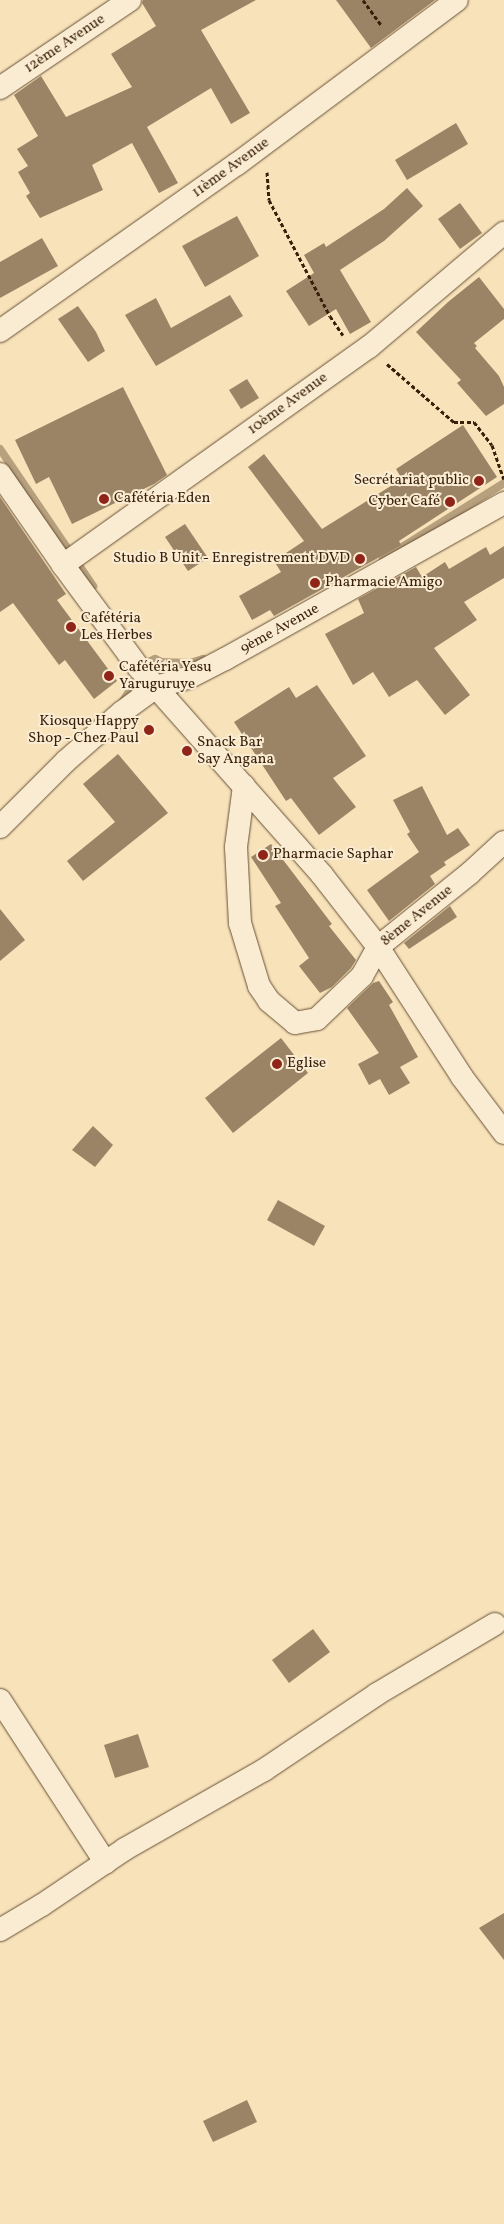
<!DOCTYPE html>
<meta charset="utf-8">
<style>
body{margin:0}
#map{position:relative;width:504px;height:2224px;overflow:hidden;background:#f7e2ba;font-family:Vollkorn,serif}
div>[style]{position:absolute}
.stream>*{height:8px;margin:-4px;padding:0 4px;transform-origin:4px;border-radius:4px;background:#b6a07e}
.building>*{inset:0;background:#9b8465}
.path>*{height:3px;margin-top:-1.5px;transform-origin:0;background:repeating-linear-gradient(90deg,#381f09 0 4px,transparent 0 6.5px)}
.roads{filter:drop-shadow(0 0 1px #685035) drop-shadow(0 0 1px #685035)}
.minor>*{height:22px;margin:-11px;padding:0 11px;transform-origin:11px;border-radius:11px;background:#faecd2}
.dots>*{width:14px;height:14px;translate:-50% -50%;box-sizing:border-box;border:2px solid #faecd2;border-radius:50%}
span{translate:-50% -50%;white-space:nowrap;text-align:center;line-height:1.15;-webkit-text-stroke:4px #faecd2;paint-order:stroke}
.street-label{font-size:15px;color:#381f09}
.poi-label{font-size:15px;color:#381f09}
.right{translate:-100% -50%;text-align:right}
.left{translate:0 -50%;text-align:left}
</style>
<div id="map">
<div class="stream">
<i style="left:0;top:449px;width:166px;rotate:55.8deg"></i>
<i style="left:383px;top:559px;width:143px;rotate:-32.1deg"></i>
<i style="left:123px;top:701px;width:46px;rotate:-57.3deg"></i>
<i style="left:148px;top:662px;width:8px;rotate:-23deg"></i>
<i style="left:155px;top:659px;width:8px;rotate:23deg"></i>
<i style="left:162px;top:662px;width:28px;rotate:2deg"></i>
<i style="left:190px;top:663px;width:14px;rotate:-17deg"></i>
</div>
<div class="building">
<i style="clip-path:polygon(143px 0,256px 0,201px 30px,250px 113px,231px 124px,211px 88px,147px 127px,178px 183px,159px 193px,132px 143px,92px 165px,103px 190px,40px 218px,26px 196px,30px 193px,18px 172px,28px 166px,17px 149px,38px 136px,14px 95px,41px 76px,66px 117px,132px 87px,111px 54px,156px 26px,142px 3px)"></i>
<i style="clip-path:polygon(336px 0,435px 0,371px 48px)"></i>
<i style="clip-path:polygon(456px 123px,468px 144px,407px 180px,395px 160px)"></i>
<i style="clip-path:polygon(407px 188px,423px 206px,384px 241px,340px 270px,371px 322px,350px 334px,336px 309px,309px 326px,286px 291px,314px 273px,304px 255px,324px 243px,326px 247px,384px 209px)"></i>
<i style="clip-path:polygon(460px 203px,482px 233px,460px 249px,438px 219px)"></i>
<i style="clip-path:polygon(237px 216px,259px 256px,205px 287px,182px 246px)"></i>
<i style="clip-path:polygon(42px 238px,58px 266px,0 298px,0 262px)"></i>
<i style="clip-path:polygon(479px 277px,504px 309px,504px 319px,474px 343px,477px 346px,475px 348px,499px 376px,504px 387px,504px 404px,486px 416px,457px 383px,461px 380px,416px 332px,448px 302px)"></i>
<i style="clip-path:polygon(230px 295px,243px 316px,156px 366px,125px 315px,156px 298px,171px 328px)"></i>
<i style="clip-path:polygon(78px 306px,96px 332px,105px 351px,88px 362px,58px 319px)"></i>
<i style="clip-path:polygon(247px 379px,259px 398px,241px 409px,229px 390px)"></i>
<i style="clip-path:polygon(123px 387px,167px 475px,154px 484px,72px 524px,49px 477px,36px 484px,15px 440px)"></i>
<i style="clip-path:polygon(463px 425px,497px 477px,399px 541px,401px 545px,274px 616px,270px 610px,252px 620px,239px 596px,281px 572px,274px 561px,304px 541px,248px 467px,264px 454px,322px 529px,402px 479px,396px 469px)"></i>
<i style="clip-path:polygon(0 497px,66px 594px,57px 600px,117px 681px,94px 699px,65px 660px,59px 665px,13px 603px,0 612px)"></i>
<i style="clip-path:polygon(185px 524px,208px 558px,188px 571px,165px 537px)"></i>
<i style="clip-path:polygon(504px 546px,504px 578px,464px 602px,477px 620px,434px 648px,470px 695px,445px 715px,417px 680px,389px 697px,373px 672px,353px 685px,325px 634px,364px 613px,358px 599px,416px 567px,422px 577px,445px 562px,449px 569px,486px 547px,490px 555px)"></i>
<i style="clip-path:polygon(317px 685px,366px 756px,333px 778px,356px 807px,319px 835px,291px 798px,286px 801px,234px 722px,289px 687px,296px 698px)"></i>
<i style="clip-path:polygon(118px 754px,168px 813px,83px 881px,67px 861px,115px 822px,83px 784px)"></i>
<i style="clip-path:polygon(422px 786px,447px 835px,458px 828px,470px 845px,444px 862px,446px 865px,430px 876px,435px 884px,389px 921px,367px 890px,419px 852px,407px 834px,410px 832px,393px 800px)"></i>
<i style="clip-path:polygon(271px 844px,332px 924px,329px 926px,356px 960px,351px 968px,332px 987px,320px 993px,299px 966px,309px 958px,275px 906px,281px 903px,251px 857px)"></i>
<i style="clip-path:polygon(450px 906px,457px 917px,409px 949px,404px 943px)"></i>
<i style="clip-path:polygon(0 909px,25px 940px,0 961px)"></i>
<i style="clip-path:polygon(379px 981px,393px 1002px,389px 1005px,418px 1057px,400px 1067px,410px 1083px,389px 1095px,380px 1079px,369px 1085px,358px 1064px,379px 1053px,347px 1008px,373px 983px)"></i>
<i style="clip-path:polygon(281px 1038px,308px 1073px,233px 1133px,205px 1098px)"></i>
<i style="clip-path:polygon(93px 1126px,113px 1145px,95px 1167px,72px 1150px)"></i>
<i style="clip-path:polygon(278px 1200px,325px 1226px,314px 1246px,267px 1220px)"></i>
<i style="clip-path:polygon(313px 1629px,330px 1652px,289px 1683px,272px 1660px)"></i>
<i style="clip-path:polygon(138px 1734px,149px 1767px,115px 1778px,104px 1745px)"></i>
<i style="clip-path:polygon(504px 1913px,504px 1960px,479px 1928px)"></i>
<i style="clip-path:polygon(247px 2100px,257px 2122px,213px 2142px,203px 2121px)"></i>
</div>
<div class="path">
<i style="left:363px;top:0;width:32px;rotate:54deg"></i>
<i style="left:267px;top:172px;width:28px;rotate:86deg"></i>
<i style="left:269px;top:200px;width:131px;rotate:62.3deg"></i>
<i style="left:330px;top:316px;width:23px;rotate:56deg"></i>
<i style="left:387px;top:364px;width:89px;rotate:40.9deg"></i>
<i style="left:454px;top:422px;width:20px"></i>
<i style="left:474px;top:422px;width:29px;rotate:52deg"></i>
<i style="left:492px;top:445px;width:36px;rotate:71deg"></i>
</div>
<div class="roads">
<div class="minor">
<i style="left:0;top:88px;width:157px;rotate:-34.1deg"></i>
<i style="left:0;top:331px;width:290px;rotate:-35.2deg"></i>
<i style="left:237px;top:164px;width:274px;rotate:-36.7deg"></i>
<i style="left:0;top:474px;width:111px;rotate:55.3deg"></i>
<i style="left:63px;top:565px;width:128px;rotate:53.6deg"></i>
<i style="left:139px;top:668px;width:276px;rotate:48.5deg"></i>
<i style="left:322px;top:875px;width:91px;rotate:52.1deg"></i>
<i style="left:378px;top:947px;width:155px;rotate:57.1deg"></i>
<i style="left:462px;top:1077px;width:70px;rotate:53.1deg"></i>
<i style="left:63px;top:565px;width:376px;rotate:-35.5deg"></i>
<i style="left:369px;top:347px;width:177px;rotate:-40.2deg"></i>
<i style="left:244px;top:786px;width:62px;rotate:97.5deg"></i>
<i style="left:236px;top:847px;width:76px;rotate:87deg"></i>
<i style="left:240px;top:923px;width:66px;rotate:73.2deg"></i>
<i style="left:259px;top:986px;width:18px;rotate:56deg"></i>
<i style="left:269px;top:1001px;width:34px;rotate:40deg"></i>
<i style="left:295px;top:1023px;width:22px;rotate:-10deg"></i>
<i style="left:317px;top:1019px;width:62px;rotate:-43.7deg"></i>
<i style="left:362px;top:976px;width:33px;rotate:-61deg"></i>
<i style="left:378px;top:947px;width:118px;rotate:-38.8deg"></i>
<i style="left:470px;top:873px;width:46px;rotate:-42.4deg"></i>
<i style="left:0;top:827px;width:93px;rotate:-45deg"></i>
<i style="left:66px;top:761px;width:74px;rotate:-41.2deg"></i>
<i style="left:122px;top:712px;width:42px;rotate:-36.3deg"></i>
<i style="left:156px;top:687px;width:33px;rotate:-16deg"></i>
<i style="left:188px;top:678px;width:42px;rotate:-27.2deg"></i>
<i style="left:225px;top:659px;width:320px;rotate:-29.2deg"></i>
<i style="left:0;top:1700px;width:194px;rotate:57deg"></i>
<i style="left:0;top:1930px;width:49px;rotate:-30.8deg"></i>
<i style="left:42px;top:1905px;width:100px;rotate:-34deg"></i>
<i style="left:125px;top:1849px;width:160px;rotate:-29.6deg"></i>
<i style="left:264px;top:1770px;width:136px;rotate:-33.9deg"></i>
<i style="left:377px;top:1694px;width:137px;rotate:-30.7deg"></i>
</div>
</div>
<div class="dots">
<i style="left:479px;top:481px;background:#8f2418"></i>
<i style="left:104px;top:499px;background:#8f2418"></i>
<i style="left:450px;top:502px;background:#8f2418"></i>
<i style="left:360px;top:559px;background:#8f2418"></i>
<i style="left:315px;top:583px;background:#8f2418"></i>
<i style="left:71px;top:627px;background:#8f2418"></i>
<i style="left:109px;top:676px;background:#8f2418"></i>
<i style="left:149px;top:730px;background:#8f2418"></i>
<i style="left:187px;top:751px;background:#8f2418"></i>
<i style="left:263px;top:855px;background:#8f2418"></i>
<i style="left:277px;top:1064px;background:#8f2418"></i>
</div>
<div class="street-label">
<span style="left:65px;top:44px;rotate:-34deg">12ème Avenue</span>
<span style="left:231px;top:168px;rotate:-36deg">11ème Avenue</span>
<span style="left:288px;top:404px;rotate:-36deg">10ème Avenue</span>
<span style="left:280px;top:629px;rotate:-29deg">9ème Avenue</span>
<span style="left:417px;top:916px;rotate:-39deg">8ème Avenue</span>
</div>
<div class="poi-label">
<span class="right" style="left:469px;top:481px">Secrétariat public</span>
<span class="left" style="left:114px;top:499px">Cafétéria Eden</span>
<span class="right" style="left:440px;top:502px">Cyber Café</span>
<span class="right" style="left:350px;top:559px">Studio B Unit - Enregistrement DVD</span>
<span class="left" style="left:325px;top:583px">Pharmacie Amigo</span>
<span class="left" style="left:81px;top:627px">Cafétéria<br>Les Herbes</span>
<span class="left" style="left:119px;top:676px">Cafétéria Yesu<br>Yaruguruye</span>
<span class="right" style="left:139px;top:730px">Kiosque Happy<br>Shop - Chez Paul</span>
<span class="left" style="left:197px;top:751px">Snack Bar<br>Say Angana</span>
<span class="left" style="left:273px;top:855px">Pharmacie Saphar</span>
<span class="left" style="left:287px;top:1064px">Eglise</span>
</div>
</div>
